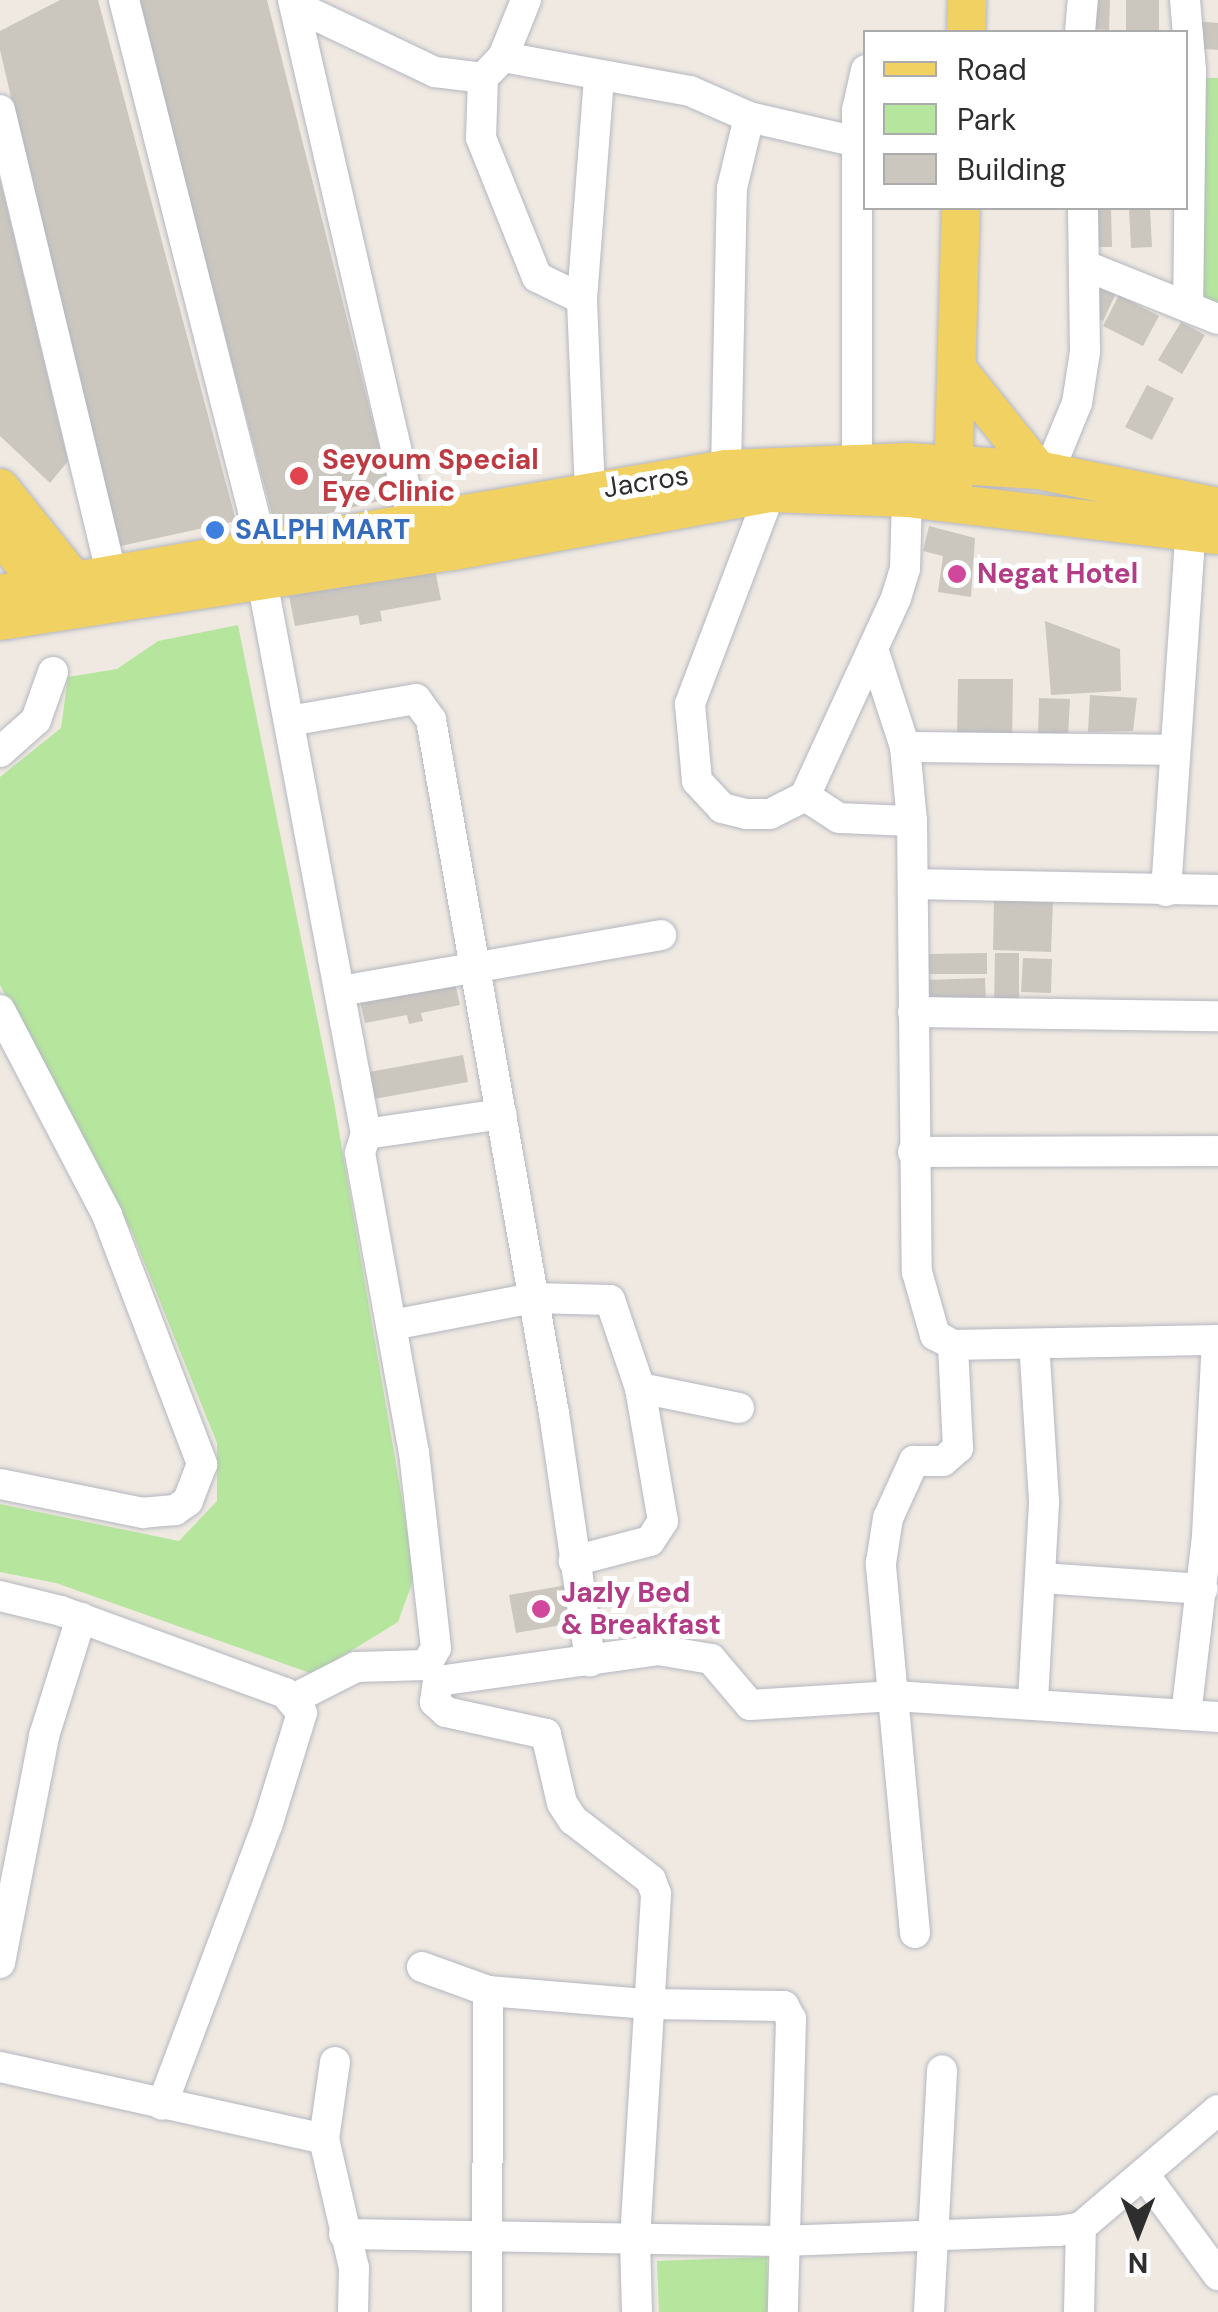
<!DOCTYPE html>
<style>
body{margin:0}
#map{position:relative;width:1218px;height:2312px;overflow:hidden;background:#efe9e1;font-family:"DM Sans",sans-serif}
div>[style]{position:absolute}
.green>*{inset:0;background:#b6e59e}
.building>*{inset:0;background:#cbc7bf}
.roads{filter:drop-shadow(0 0 2px #b4b7c1) drop-shadow(0 0 2px #b4b7c1)}
.minor>*{height:30px;margin:-15px;padding:0 15px;transform-origin:15px;border-radius:15px;background:#fff}
.major>*{height:38px;margin:-19px;padding:0 19px;transform-origin:19px;border-radius:19px;background:#f2d163}
.dots>*{width:28px;height:28px;translate:-50% -50%;box-sizing:border-box;border:5px solid #fff;border-radius:50%}
span{translate:-50% -50%;white-space:nowrap;text-align:center;line-height:1.15;-webkit-text-stroke:10px #fff;paint-order:stroke}
.health-label{font-size:28px;color:#be3a42;font-weight:700}
.left{translate:0 -50%;text-align:left}
.street-label{font-size:28px;color:#2e2e2e}
.shop-label{font-size:28px;color:#366cbe;font-weight:700}
.hotel-label{font-size:28px;color:#b23c85;font-weight:700}
.legend{position:absolute;left:863px;top:30px;width:325px;height:180px;box-sizing:border-box;background:#fff;border:2px solid #ababab;margin:0;padding:12px 18px;list-style:none;font-size:30px;color:#2e2e2e}
.legend li{display:flex;align-items:center;gap:20px;height:50px}
.legend b{width:50px;border:2px solid #ababab}
.north{position:absolute;left:1088px;top:2182px;width:100px;height:100px;-webkit-text-stroke:8px #fff;paint-order:stroke;rotate:180deg;font-size:28px;font-weight:700;line-height:40px;text-align:center;color:#2e2e2e}
.north::after{content:'';display:block;margin:auto;width:35px;height:45px;background:#2e2e2e;clip-path:polygon(50% 0,100% 100%,50% 72%,0 100%)}
</style>
<div id="map">
<div class="green">
<i style="clip-path:polygon(1196px 78px,1218px 78px,1218px 318px,1196px 307px)"></i>
<i style="clip-path:polygon(238px 625px,334px 1102px,415px 1575px,398px 1622px,313px 1674px,56px 1583px,0 1572px,0 1504px,179px 1541px,217px 1501px,217px 1443px,132px 1232px,0 985px,0 777px,61px 728px,68px 677px,117px 669px,158px 641px)"></i>
<i style="clip-path:polygon(767px 2257px,768px 2312px,659px 2312px,657px 2261px)"></i>
</div>
<div class="building">
<i style="clip-path:polygon(60px 0,98px 0,236px 521px,116px 547px,0 50px,0 31px)"></i>
<i style="clip-path:polygon(142px 0,267px 0,392px 498px,275px 526px,137px 2px)"></i>
<i style="clip-path:polygon(1089px 0,1110px 0,1109px 30px,1088px 29px)"></i>
<i style="clip-path:polygon(1126px 0,1159px 0,1159px 32px,1126px 32px)"></i>
<i style="clip-path:polygon(1194px 21px,1218px 23px,1218px 50px,1192px 48px)"></i>
<i style="clip-path:polygon(0 179px,68px 461px,50px 483px,0 436px)"></i>
<i style="clip-path:polygon(1091px 208px,1111px 208px,1112px 247px,1092px 247px)"></i>
<i style="clip-path:polygon(1129px 209px,1150px 209px,1152px 247px,1131px 248px)"></i>
<i style="clip-path:polygon(1092px 279px,1118px 289px,1103px 321px,1088px 315px)"></i>
<i style="clip-path:polygon(1119px 295px,1159px 316px,1143px 346px,1103px 326px)"></i>
<i style="clip-path:polygon(1181px 322px,1205px 335px,1182px 374px,1158px 360px)"></i>
<i style="clip-path:polygon(1147px 385px,1174px 398px,1152px 440px,1125px 427px)"></i>
<i style="clip-path:polygon(929px 526px,975px 538px,971px 597px,938px 592px,943px 556px,923px 551px)"></i>
<i style="clip-path:polygon(435px 569px,441px 600px,380px 611px,382px 621px,360px 625px,358px 615px,295px 626px,289px 596px)"></i>
<i style="clip-path:polygon(1045px 621px,1120px 649px,1121px 691px,1051px 695px)"></i>
<i style="clip-path:polygon(958px 679px,1013px 679px,1012px 741px,957px 740px)"></i>
<i style="clip-path:polygon(1090px 695px,1137px 698px,1133px 731px,1088px 732px)"></i>
<i style="clip-path:polygon(1039px 698px,1070px 699px,1068px 736px,1038px 735px)"></i>
<i style="clip-path:polygon(994px 900px,1053px 902px,1051px 952px,993px 950px)"></i>
<i style="clip-path:polygon(987px 953px,987px 974px,929px 974px,928px 954px)"></i>
<i style="clip-path:polygon(995px 953px,1019px 953px,1019px 1006px,994px 1006px)"></i>
<i style="clip-path:polygon(1023px 958px,1052px 959px,1051px 993px,1021px 992px)"></i>
<i style="clip-path:polygon(454px 978px,460px 1005px,421px 1013px,423px 1021px,409px 1024px,407px 1015px,365px 1023px,359px 997px)"></i>
<i style="clip-path:polygon(985px 978px,986px 1004px,925px 1006px,924px 980px)"></i>
<i style="clip-path:polygon(463px 1055px,468px 1082px,374px 1099px,369px 1072px)"></i>
<i style="clip-path:polygon(567px 1585px,573px 1623px,516px 1633px,509px 1595px)"></i>
</div>
<div class="roads">
<div class="minor">
<i style="left:124px;top:0;width:567px;rotate:75.82deg"></i>
<i style="left:293px;top:0;width:536px;rotate:77.05deg"></i>
<i style="left:526px;top:0;width:61px;rotate:112deg"></i>
<i style="left:503px;top:57px;width:29px;rotate:134deg"></i>
<i style="left:483px;top:78px;width:60px;rotate:91.9deg"></i>
<i style="left:481px;top:138px;width:150px;rotate:68.1deg"></i>
<i style="left:537px;top:277px;width:50px;rotate:26.1deg"></i>
<i style="left:1185px;top:0;width:70px;rotate:85.1deg"></i>
<i style="left:1191px;top:70px;width:234px;rotate:90.7deg"></i>
<i style="left:298px;top:7px;width:152px;rotate:25.4deg"></i>
<i style="left:435px;top:72px;width:48px;rotate:7.1deg"></i>
<i style="left:1080px;top:32px;width:32px;rotate:-85deg"></i>
<i style="left:503px;top:57px;width:190px;rotate:10.3deg"></i>
<i style="left:690px;top:91px;width:64px;rotate:23.8deg"></i>
<i style="left:749px;top:117px;width:111px;rotate:13deg"></i>
<i style="left:0;top:110px;width:479px;rotate:76.5deg"></i>
<i style="left:1086px;top:266px;width:142px;rotate:21.9deg"></i>
<i style="left:857px;top:465px;width:355px;rotate:-90deg"></i>
<i style="left:857px;top:110px;width:41px;rotate:-77.3deg"></i>
<i style="left:726px;top:469px;width:281px;rotate:-88.8deg"></i>
<i style="left:732px;top:188px;width:73px;rotate:-76.5deg"></i>
<i style="left:1049px;top:471px;width:74px;rotate:-67.6deg"></i>
<i style="left:1077px;top:403px;width:52px;rotate:-81.1deg"></i>
<i style="left:1085px;top:352px;width:144px;rotate:-90.8deg"></i>
<i style="left:590px;top:492px;width:193px;rotate:-92.4deg"></i>
<i style="left:582px;top:299px;width:222px;rotate:-85.6deg"></i>
<i style="left:770px;top:493px;width:226px;rotate:110.8deg"></i>
<i style="left:690px;top:704px;width:77px;rotate:84.8deg"></i>
<i style="left:697px;top:781px;width:37px;rotate:47deg"></i>
<i style="left:722px;top:808px;width:25px;rotate:14deg"></i>
<i style="left:746px;top:814px;width:24px"></i>
<i style="left:770px;top:814px;width:39px;rotate:-27deg"></i>
<i style="left:805px;top:796px;width:218px;rotate:-65.3deg"></i>
<i style="left:896px;top:598px;width:30px;rotate:-73deg"></i>
<i style="left:905px;top:569px;width:71px;rotate:-88.4deg"></i>
<i style="left:262px;top:580px;width:564px;rotate:79.37deg"></i>
<i style="left:366px;top:1134px;width:20px;rotate:108deg"></i>
<i style="left:360px;top:1153px;width:304px;rotate:79.8deg"></i>
<i style="left:414px;top:1452px;width:197px;rotate:83.6deg"></i>
<i style="left:436px;top:1648px;width:20px;rotate:120deg"></i>
<i style="left:426px;top:1665px;width:70px;rotate:178.4deg"></i>
<i style="left:356px;top:1667px;width:68px;rotate:153.1deg"></i>
<i style="left:874px;top:652px;width:100px;rotate:71.9deg"></i>
<i style="left:905px;top:747px;width:74px;rotate:84.6deg"></i>
<i style="left:912px;top:821px;width:451px;rotate:89.4deg"></i>
<i style="left:917px;top:1272px;width:66px;rotate:74.1deg"></i>
<i style="left:935px;top:1335px;width:21px;rotate:29deg"></i>
<i style="left:953px;top:1345px;width:265px;rotate:-1.1deg"></i>
<i style="left:289px;top:721px;width:129px;rotate:-9.8deg"></i>
<i style="left:416px;top:699px;width:26px;rotate:54deg"></i>
<i style="left:431px;top:720px;width:704px;rotate:79.94deg"></i>
<i style="left:554px;top:1413px;width:251px;rotate:81.7deg"></i>
<i style="left:905px;top:747px;width:268px;rotate:0.6deg"></i>
<i style="left:0;top:752px;width:48px;rotate:-41.6deg"></i>
<i style="left:36px;top:720px;width:51px;rotate:-70.5deg"></i>
<i style="left:805px;top:796px;width:40px;rotate:32.9deg"></i>
<i style="left:839px;top:818px;width:73px;rotate:2.4deg"></i>
<i style="left:913px;top:884px;width:305px;rotate:1.1deg"></i>
<i style="left:1166px;top:891px;width:382px;rotate:-86.1deg"></i>
<i style="left:341px;top:991px;width:325px;rotate:-9.9deg"></i>
<i style="left:0;top:1010px;width:231px;rotate:62.4deg"></i>
<i style="left:107px;top:1215px;width:267px;rotate:69.1deg"></i>
<i style="left:202px;top:1464px;width:40px;rotate:111deg"></i>
<i style="left:188px;top:1501px;width:16px;rotate:145deg"></i>
<i style="left:175px;top:1510px;width:32px;rotate:175deg"></i>
<i style="left:143px;top:1513px;width:146px;rotate:-168.5deg"></i>
<i style="left:913px;top:1012px;width:305px;rotate:0.8deg"></i>
<i style="left:366px;top:1134px;width:137px;rotate:-8.4deg"></i>
<i style="left:913px;top:1152px;width:305px;rotate:-0.2deg"></i>
<i style="left:392px;top:1325px;width:145px;rotate:-10.8deg"></i>
<i style="left:534px;top:1298px;width:76px;rotate:1.5deg"></i>
<i style="left:610px;top:1300px;width:93px;rotate:71.2deg"></i>
<i style="left:640px;top:1388px;width:135px;rotate:80.2deg"></i>
<i style="left:663px;top:1521px;width:24px;rotate:123deg"></i>
<i style="left:650px;top:1541px;width:79px;rotate:165.3deg"></i>
<i style="left:640px;top:1388px;width:101px;rotate:11.4deg"></i>
<i style="left:1042px;top:1578px;width:161px;rotate:3.9deg"></i>
<i style="left:0;top:1596px;width:63px;rotate:13.8deg"></i>
<i style="left:61px;top:1611px;width:239px;rotate:20.1deg"></i>
<i style="left:285px;top:1693px;width:26px;rotate:50deg"></i>
<i style="left:302px;top:1713px;width:115px;rotate:107.2deg"></i>
<i style="left:268px;top:1823px;width:301px;rotate:110.6deg"></i>
<i style="left:1033px;top:1700px;width:199px;rotate:-86.8deg"></i>
<i style="left:1044px;top:1501px;width:157px;rotate:-93.6deg"></i>
<i style="left:1186px;top:1715px;width:180px;rotate:-83.3deg"></i>
<i style="left:1207px;top:1536px;width:196px;rotate:-87.1deg"></i>
<i style="left:915px;top:1933px;width:372px;rotate:-95.3deg"></i>
<i style="left:881px;top:1563px;width:46px;rotate:-81.2deg"></i>
<i style="left:888px;top:1518px;width:63px;rotate:-65.5deg"></i>
<i style="left:914px;top:1461px;width:29px"></i>
<i style="left:943px;top:1461px;width:20px;rotate:-41deg"></i>
<i style="left:958px;top:1448px;width:103px;rotate:-92.8deg"></i>
<i style="left:0;top:1963px;width:231px;rotate:-79deg"></i>
<i style="left:44px;top:1736px;width:124px;rotate:-72.6deg"></i>
<i style="left:422px;top:1967px;width:70px;rotate:20deg"></i>
<i style="left:488px;top:1991px;width:160px;rotate:4.7deg"></i>
<i style="left:647px;top:2004px;width:137px;rotate:0.8deg"></i>
<i style="left:784px;top:2006px;width:15px;rotate:62deg"></i>
<i style="left:791px;top:2019px;width:293px;rotate:91.6deg"></i>
<i style="left:335px;top:2062px;width:78px;rotate:98.1deg"></i>
<i style="left:324px;top:2139px;width:132px;rotate:76.9deg"></i>
<i style="left:354px;top:2268px;width:44px;rotate:91.3deg"></i>
<i style="left:0;top:2067px;width:332px;rotate:12.5deg"></i>
<i style="left:1146px;top:2177px;width:122px;rotate:53.7deg"></i>
<i style="left:344px;top:2234px;width:438px;rotate:0.9deg"></i>
<i style="left:782px;top:2241px;width:277px;rotate:-2.1deg"></i>
<i style="left:1059px;top:2231px;width:22px;rotate:-10deg"></i>
<i style="left:1081px;top:2227px;width:180px;rotate:-40.5deg"></i>
<i style="left:487px;top:2312px;width:321px;rotate:-89.8deg"></i>
<i style="left:637px;top:2312px;width:73px;rotate:-91.6deg"></i>
<i style="left:635px;top:2239px;width:346px;rotate:-86.5deg"></i>
<i style="left:656px;top:1894px;width:15px;rotate:-110deg"></i>
<i style="left:651px;top:1880px;width:98px;rotate:-142.4deg"></i>
<i style="left:573px;top:1820px;width:20px;rotate:-123deg"></i>
<i style="left:562px;top:1803px;width:71px;rotate:-103.1deg"></i>
<i style="left:546px;top:1734px;width:102px;rotate:-167.6deg"></i>
<i style="left:446px;top:1712px;width:15px;rotate:-138deg"></i>
<i style="left:435px;top:1702px;width:21px;rotate:-82deg"></i>
<i style="left:438px;top:1681px;width:222px;rotate:-8deg"></i>
<i style="left:658px;top:1650px;width:54px;rotate:9.6deg"></i>
<i style="left:711px;top:1659px;width:60px;rotate:49.7deg"></i>
<i style="left:750px;top:1705px;width:144px;rotate:-3.6deg"></i>
<i style="left:894px;top:1696px;width:325px;rotate:3.7deg"></i>
<i style="left:929px;top:2312px;width:242px;rotate:-86.9deg"></i>
<i style="left:1079px;top:2312px;width:85px;rotate:-88.7deg"></i>
</div>
<div class="major">
<i style="left:966px;top:32px;width:32px;rotate:-88deg"></i>
<i style="left:961px;top:374px;width:123px;rotate:51.3deg"></i>
<i style="left:953px;top:487px;width:279px;rotate:-88.4deg"></i>
<i style="left:0;top:488px;width:142px;rotate:51.3deg"></i>
<i style="left:0;top:536px;width:86px;rotate:48.3deg"></i>
<i style="left:0;top:594px;width:737px;rotate:-9.77deg"></i>
<i style="left:726px;top:469px;width:182px;rotate:-2.2deg"></i>
<i style="left:908px;top:462px;width:130px;rotate:3.5deg"></i>
<i style="left:1038px;top:470px;width:184px;rotate:11.6deg"></i>
<i style="left:0;top:621px;width:459px;rotate:-8.8deg"></i>
<i style="left:454px;top:551px;width:321px;rotate:-10.4deg"></i>
<i style="left:770px;top:493px;width:137px;rotate:2.1deg"></i>
<i style="left:907px;top:498px;width:313px;rotate:6.8deg"></i>
</div>
</div>
<div class="dots">
<i style="left:299px;top:476px;background:#e0444e"></i>
<i style="left:215px;top:530px;background:#3f7fe0"></i>
<i style="left:957px;top:574px;background:#d1479c"></i>
<i style="left:541px;top:1609px;background:#d1479c"></i>
</div>
<div class="health-label">
<span class="left" style="left:322px;top:476px">Seyoum Special<br>Eye Clinic</span>
</div>
<div class="street-label">
<span style="left:646px;top:482px;rotate:-9deg">Jacros</span>
</div>
<div class="shop-label">
<span class="left" style="left:235px;top:530px">SALPH MART</span>
</div>
<div class="hotel-label">
<span class="left" style="left:977px;top:574px">Negat Hotel</span>
<span class="left" style="left:561px;top:1609px">Jazly Bed<br>&amp; Breakfast</span>
</div>
<ul class="legend">
<li><b style="height:12px;background:#f2d163"></b>Road</li>
<li><b style="height:28px;background:#b6e59e"></b>Park</li>
<li><b style="height:28px;background:#cbc7bf"></b>Building</li>
</ul>
<div class="north">N</div>
</div>
